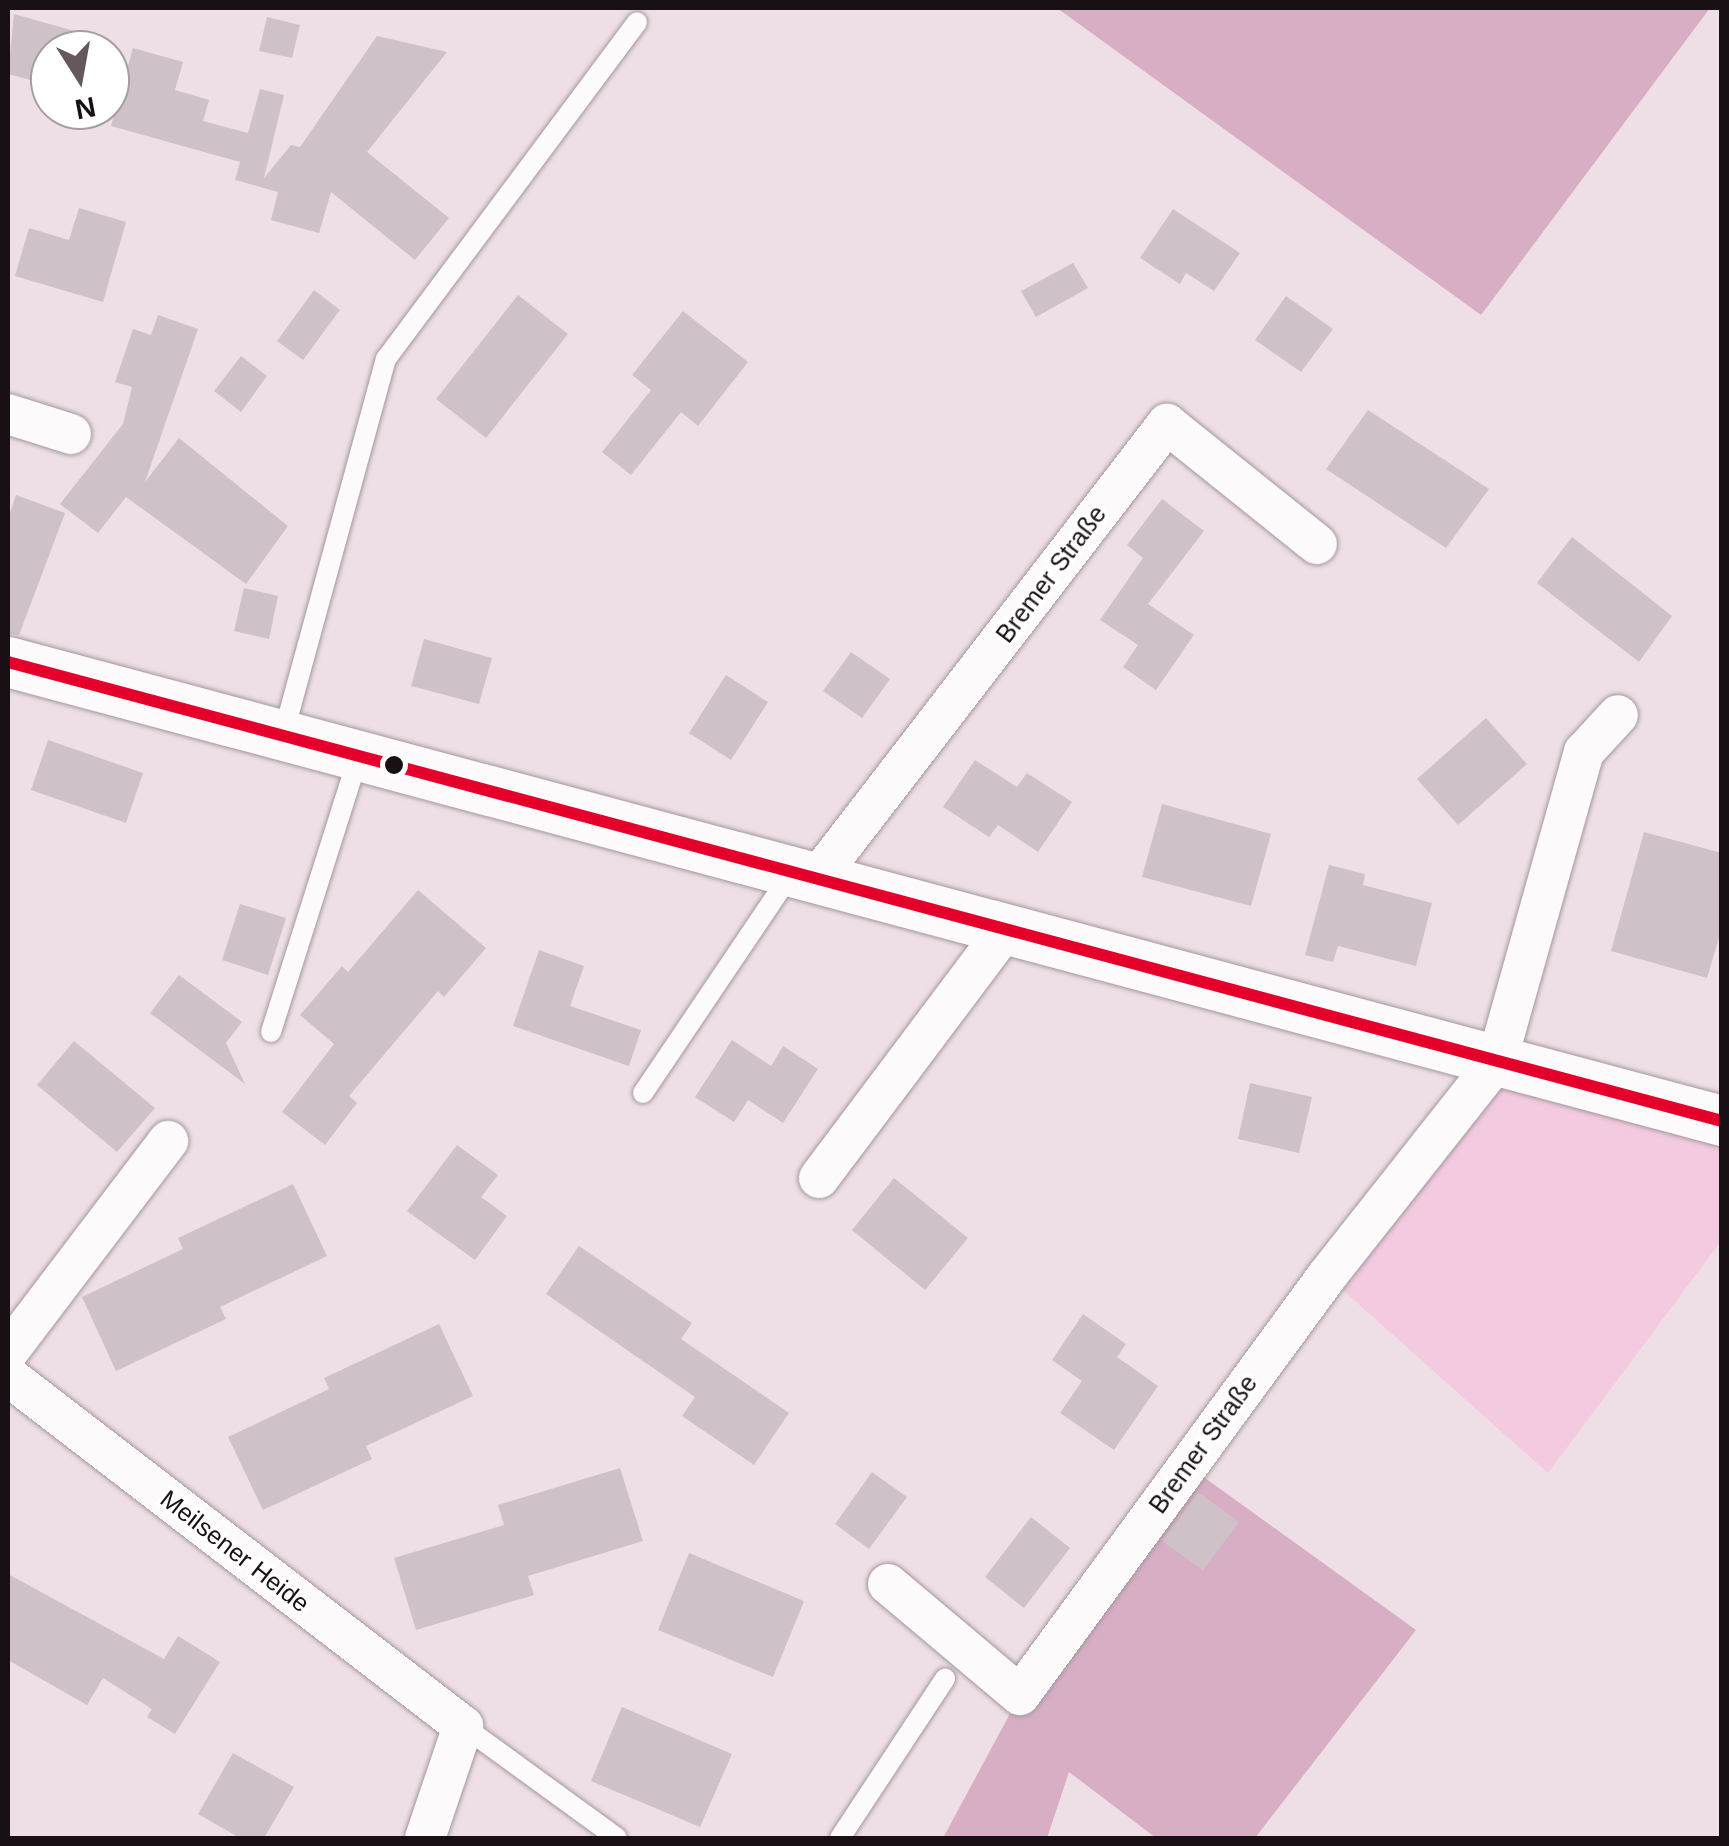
<!DOCTYPE html>
<meta charset="utf-8">
<style>
body{margin:0}
#map{position:relative;width:1729px;height:1846px;overflow:hidden;background:#eedee6;font-family:Arial,sans-serif}
div>[style]{position:absolute}
.green>*{inset:0;background:#f3cae0}
.forest>*{inset:0;background:#d8aec5}
.building>*{inset:0;background:#cec2c8}
.roads{filter:drop-shadow(0 0 2px #a3979d) drop-shadow(0 0 2px #a3979d)}
.service>*{height:20px;margin:-10px;padding:0 10px;transform-origin:10px;border-radius:10px;background:#fcfafb}
.minor>*{height:40px;margin:-20px;padding:0 20px;transform-origin:20px;border-radius:20px;background:#fcfafb}
.tertiary>*{height:50px;margin:-25px;padding:0 25px;transform-origin:25px;border-radius:25px;background:#fcfafb}
.bus-1>*{height:12px;margin:-6px;padding:0 6px;transform-origin:6px;border-radius:6px;background:#e4002b}
.dots>*{width:28px;height:28px;translate:-50% -50%;box-sizing:border-box;border:5px solid #fff;border-radius:50%}
span{translate:-50% -50%;white-space:nowrap;text-align:center;line-height:1.15;-webkit-text-stroke:8px #fff;paint-order:stroke}
.street-label{font-size:25px;color:#191015}
.frame{position:absolute;inset:0;border:10px solid #191015;pointer-events:none}
.north{position:absolute;left:30px;top:30px;width:100px;height:100px;box-sizing:border-box;background:#fff;border:2px solid #a39fa1;border-radius:50%;rotate:169deg;font-size:28px;font-weight:700;line-height:40px;text-align:center;color:#191015}
.north::after{content:'';display:block;margin:auto;width:35px;height:45px;background:#64585e;clip-path:polygon(50% 0,100% 100%,50% 72%,0 100%)}
</style>
<div id="map">
<div class="green">
<i style="clip-path:polygon(1497px 1061px,1721px 1121px,1721px 1241px,1548px 1473px,1327px 1276px)"></i>
</div>
<div class="forest">
<i style="clip-path:polygon(1057px 8px,1710px 8px,1481px 315px)"></i>
<i style="clip-path:polygon(1187px 1465px,1416px 1630px,1255px 1838px,1156px 1838px,1069px 1772px,1047px 1838px,943px 1838px,1020px 1695px)"></i>
</div>
<div class="building">
<i style="clip-path:polygon(14px 14px,110px 41px,109px 50px,50px 50px,50px 85px,8px 74px)"></i>
<i style="clip-path:polygon(267px 17px,300px 25px,292px 58px,259px 51px)"></i>
<i style="clip-path:polygon(377px 36px,447px 52px,367px 152px,449px 218px,415px 260px,331px 192px,319px 233px,271px 220px,278px 192px,235px 180px,240px 162px,111px 126px,133px 48px,183px 62px,175px 90px,209px 100px,203px 121px,248px 133px,260px 89px,284px 95px,264px 178px,291px 145px,300px 147px)"></i>
<i style="clip-path:polygon(79px 208px,126px 222px,103px 302px,15px 276px,29px 228px,69px 240px)"></i>
<i style="clip-path:polygon(1173px 209px,1240px 253px,1214px 291px,1186px 273px,1180px 284px,1140px 258px)"></i>
<i style="clip-path:polygon(1073px 263px,1088px 288px,1036px 317px,1021px 291px)"></i>
<i style="clip-path:polygon(314px 290px,340px 310px,303px 360px,277px 341px)"></i>
<i style="clip-path:polygon(518px 295px,568px 334px,486px 438px,436px 399px)"></i>
<i style="clip-path:polygon(1286px 296px,1333px 329px,1301px 372px,1255px 340px)"></i>
<i style="clip-path:polygon(683px 311px,748px 362px,698px 426px,681px 412px,631px 475px,602px 452px,651px 390px,632px 375px)"></i>
<i style="clip-path:polygon(158px 315px,198px 329px,145px 482px,179px 438px,288px 526px,246px 584px,126px 497px,98px 533px,60px 504px,123px 424px,132px 387px,115px 382px,133px 329px,151px 335px)"></i>
<i style="clip-path:polygon(241px 356px,267px 376px,241px 412px,214px 391px)"></i>
<i style="clip-path:polygon(1368px 410px,1489px 489px,1446px 548px,1326px 469px)"></i>
<i style="clip-path:polygon(16px 495px,65px 513px,19px 635px,8px 634px,8px 518px)"></i>
<i style="clip-path:polygon(1162px 499px,1204px 531px,1148px 604px,1194px 635px,1156px 690px,1123px 667px,1138px 645px,1100px 620px,1143px 558px,1127px 545px)"></i>
<i style="clip-path:polygon(1572px 537px,1672px 616px,1639px 662px,1537px 583px)"></i>
<i style="clip-path:polygon(244px 588px,278px 596px,269px 639px,234px 631px)"></i>
<i style="clip-path:polygon(424px 639px,492px 658px,479px 704px,411px 686px)"></i>
<i style="clip-path:polygon(851px 652px,890px 679px,862px 718px,823px 691px)"></i>
<i style="clip-path:polygon(726px 675px,768px 702px,731px 760px,689px 733px)"></i>
<i style="clip-path:polygon(1486px 718px,1527px 764px,1458px 825px,1417px 779px)"></i>
<i style="clip-path:polygon(48px 740px,143px 773px,126px 823px,31px 790px)"></i>
<i style="clip-path:polygon(975px 760px,1017px 787px,1027px 773px,1072px 802px,1038px 852px,998px 825px,989px 837px,943px 807px)"></i>
<i style="clip-path:polygon(1162px 804px,1271px 834px,1251px 906px,1142px 877px)"></i>
<i style="clip-path:polygon(1644px 832px,1722px 853px,1722px 928px,1707px 978px,1611px 951px)"></i>
<i style="clip-path:polygon(1329px 865px,1365px 874px,1363px 885px,1432px 903px,1416px 966px,1338px 946px,1333px 962px,1305px 955px)"></i>
<i style="clip-path:polygon(418px 890px,486px 948px,444px 997px,438px 991px,349px 1096px,357px 1103px,325px 1145px,282px 1112px,334px 1044px,300px 1015px,342px 966px,348px 972px)"></i>
<i style="clip-path:polygon(240px 904px,286px 918px,268px 975px,222px 960px)"></i>
<i style="clip-path:polygon(539px 950px,584px 966px,570px 1006px,641px 1030px,629px 1066px,513px 1026px)"></i>
<i style="clip-path:polygon(179px 975px,242px 1022px,226px 1043px,245px 1084px,150px 1013px)"></i>
<i style="clip-path:polygon(732px 1040px,771px 1066px,783px 1046px,818px 1069px,783px 1123px,748px 1100px,734px 1122px,695px 1097px)"></i>
<i style="clip-path:polygon(74px 1041px,155px 1108px,117px 1152px,37px 1085px)"></i>
<i style="clip-path:polygon(1250px 1083px,1312px 1097px,1299px 1153px,1238px 1139px)"></i>
<i style="clip-path:polygon(457px 1145px,498px 1175px,481px 1197px,507px 1216px,475px 1260px,407px 1211px)"></i>
<i style="clip-path:polygon(894px 1178px,968px 1238px,925px 1290px,852px 1230px)"></i>
<i style="clip-path:polygon(293px 1184px,327px 1256px,220px 1307px,226px 1319px,116px 1371px,82px 1297px,183px 1249px,178px 1238px)"></i>
<i style="clip-path:polygon(579px 1246px,692px 1323px,681px 1339px,789px 1413px,754px 1465px,682px 1416px,695px 1397px,546px 1294px)"></i>
<i style="clip-path:polygon(1083px 1314px,1126px 1344px,1117px 1357px,1158px 1386px,1114px 1450px,1060px 1413px,1082px 1381px,1052px 1360px)"></i>
<i style="clip-path:polygon(439px 1324px,473px 1396px,366px 1446px,372px 1459px,263px 1510px,228px 1437px,329px 1389px,324px 1378px)"></i>
<i style="clip-path:polygon(620px 1468px,643px 1541px,528px 1576px,534px 1595px,416px 1630px,394px 1558px,504px 1525px,498px 1505px)"></i>
<i style="clip-path:polygon(872px 1472px,907px 1497px,869px 1549px,835px 1524px)"></i>
<i style="clip-path:polygon(1198px 1492px,1239px 1522px,1203px 1570px,1162px 1541px)"></i>
<i style="clip-path:polygon(1031px 1517px,1070px 1548px,1024px 1608px,985px 1577px)"></i>
<i style="clip-path:polygon(689px 1553px,804px 1601px,773px 1677px,658px 1630px)"></i>
<i style="clip-path:polygon(8px 1574px,164px 1659px,178px 1636px,220px 1662px,175px 1734px,147px 1717px,152px 1709px,103px 1678px,87px 1705px,8px 1660px)"></i>
<i style="clip-path:polygon(622px 1707px,732px 1754px,700px 1827px,591px 1781px)"></i>
<i style="clip-path:polygon(233px 1753px,294px 1787px,264px 1838px,240px 1838px,198px 1814px)"></i>
</div>
<div class="roads">
<div class="service">
<i style="left:283px;top:735px;width:390px;rotate:-74.7deg"></i>
<i style="left:386px;top:359px;width:420px;rotate:-53.3deg"></i>
<i style="left:271px;top:1032px;width:288px;rotate:-72.4deg"></i>
<i style="left:643px;top:1093px;width:268px;rotate:-56deg"></i>
<i style="left:463px;top:1726px;width:190px;rotate:36deg"></i>
<i style="left:840px;top:1838px;width:191px;rotate:-56.6deg"></i>
</div>
<div class="minor">
<i style="left:8px;top:414px;width:66px;rotate:17.6deg"></i>
<i style="left:818px;top:877px;width:572px;rotate:-52.39deg"></i>
<i style="left:1167px;top:424px;width:192px;rotate:38.7deg"></i>
<i style="left:819px;top:1178px;width:313px;rotate:-53.1deg"></i>
<i style="left:8px;top:1352px;width:265px;rotate:-52.8deg"></i>
<i style="left:8px;top:1376px;width:574px;rotate:37.57deg"></i>
<i style="left:463px;top:1726px;width:118px;rotate:108.7deg"></i>
<i style="left:888px;top:1584px;width:172px;rotate:40.1deg"></i>
<i style="left:1020px;top:1695px;width:519px;rotate:-53.77deg"></i>
<i style="left:1327px;top:1276px;width:274px;rotate:-51.7deg"></i>
<i style="left:1497px;top:1061px;width:321px;rotate:-74.3deg"></i>
<i style="left:1584px;top:752px;width:50px;rotate:-47.4deg"></i>
</div>
<div class="tertiary">
<i style="left:8px;top:662px;width:1774px;rotate:14.99deg"></i>
</div>
</div>
<div class="bus-1">
<i style="left:8px;top:662px;width:1774px;rotate:14.99deg"></i>
</div>
<div class="dots">
<i style="left:394px;top:765px;background:#191015"></i>
</div>
<div class="street-label">
<span style="left:1051px;top:574px;rotate:-53deg">Bremer Straße</span>
<span style="left:1203px;top:1444px;rotate:-54deg">Bremer Straße</span>
<span style="left:235px;top:1551px;rotate:38deg">Meilsener Heide</span>
</div>
<div class="frame"></div>
<div class="north">N</div>
</div>
